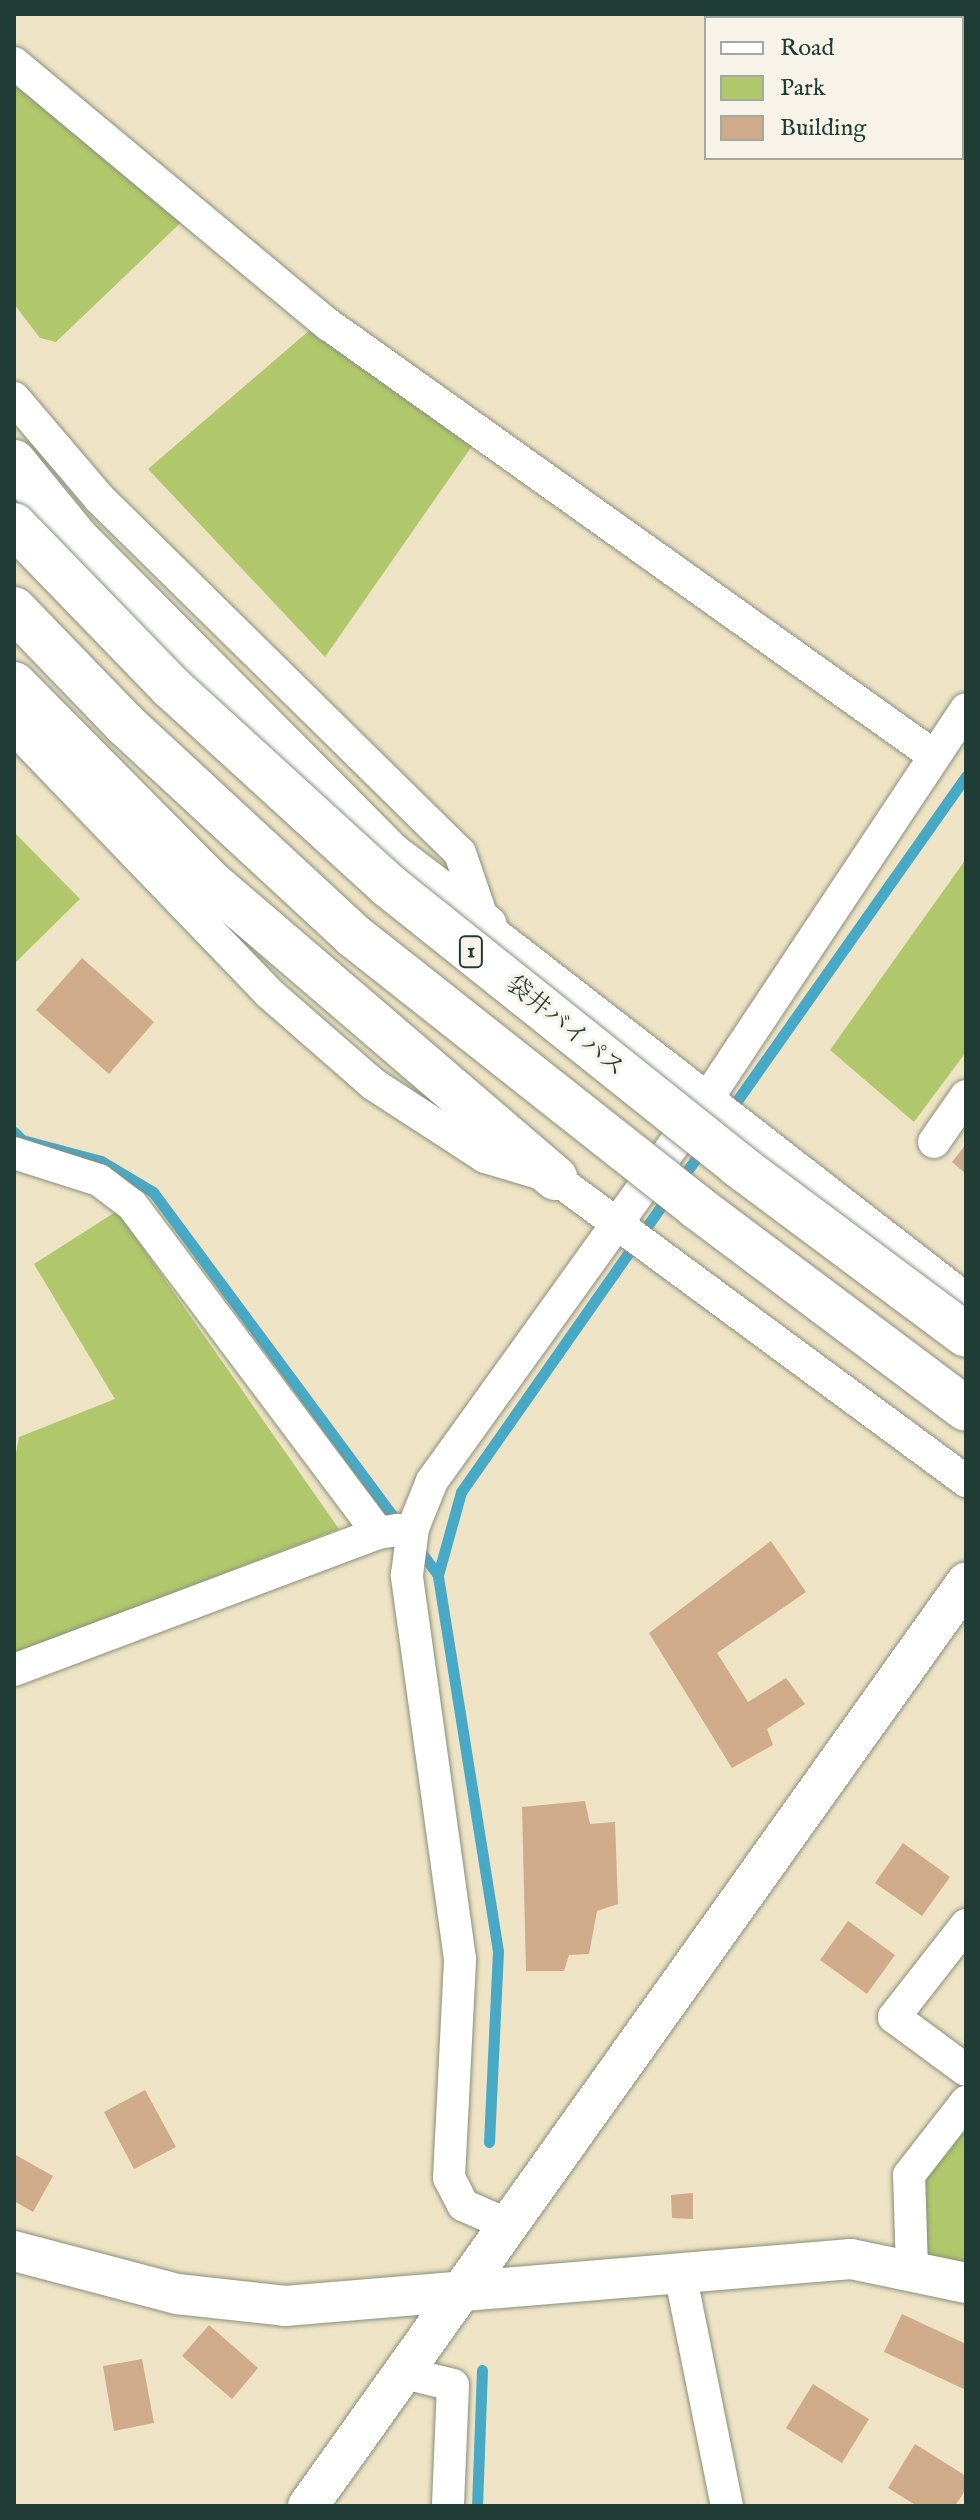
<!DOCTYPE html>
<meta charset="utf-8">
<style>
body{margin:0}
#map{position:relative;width:980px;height:2520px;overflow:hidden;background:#efe3c5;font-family:"IM FELL English","Noto Serif JP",serif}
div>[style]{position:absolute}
.green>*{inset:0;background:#b1c76b}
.stream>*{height:11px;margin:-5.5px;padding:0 5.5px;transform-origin:5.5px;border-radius:5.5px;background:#48a9c7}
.building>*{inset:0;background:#cfab89}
.roads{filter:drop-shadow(0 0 2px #87907c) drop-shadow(0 0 2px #87907c)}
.minor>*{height:32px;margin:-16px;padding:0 16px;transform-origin:16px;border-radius:16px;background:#fff}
.tertiary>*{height:40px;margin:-20px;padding:0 20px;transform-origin:20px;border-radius:20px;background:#fff}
.trunk>*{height:44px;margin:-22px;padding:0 22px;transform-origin:22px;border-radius:22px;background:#fff}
.bridges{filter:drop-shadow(0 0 2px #87907c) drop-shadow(0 0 2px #87907c)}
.trunk-bridge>*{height:44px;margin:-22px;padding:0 22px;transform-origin:22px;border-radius:22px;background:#fff}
span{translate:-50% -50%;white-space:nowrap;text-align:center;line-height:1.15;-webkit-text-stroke:6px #f7f3e8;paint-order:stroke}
.shield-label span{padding:2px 6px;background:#f7f3e8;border:2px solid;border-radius:6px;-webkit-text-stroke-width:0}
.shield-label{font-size:22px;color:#1f3d34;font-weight:700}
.street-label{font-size:24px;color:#1f3d34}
.frame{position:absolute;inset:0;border:16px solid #1f3d34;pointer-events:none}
.legend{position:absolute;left:704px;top:16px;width:260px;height:144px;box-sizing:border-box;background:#f7f3e8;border:2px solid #a1aaa0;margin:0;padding:10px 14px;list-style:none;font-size:24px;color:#1f3d34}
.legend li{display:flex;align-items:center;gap:16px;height:40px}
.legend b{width:40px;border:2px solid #a1aaa0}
</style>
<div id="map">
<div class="green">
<i style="clip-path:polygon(14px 70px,193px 211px,56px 342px,40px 338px,14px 304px)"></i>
<i style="clip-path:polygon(311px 329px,481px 433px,325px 657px,148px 469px)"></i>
<i style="clip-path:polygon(14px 832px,80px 899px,14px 964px)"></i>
<i style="clip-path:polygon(966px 859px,966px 1052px,914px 1122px,830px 1050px)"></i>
<i style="clip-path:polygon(117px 1211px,339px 1529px,14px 1654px,14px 1464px,19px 1437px,115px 1399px,34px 1264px)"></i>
<i style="clip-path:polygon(966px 2102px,966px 2266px,926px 2258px,909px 2175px)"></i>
</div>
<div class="stream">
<i style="left:729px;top:1112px;width:411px;rotate:-54.8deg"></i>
<i style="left:14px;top:1132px;width:11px;rotate:45deg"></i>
<i style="left:22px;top:1140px;width:82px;rotate:14.9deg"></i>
<i style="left:101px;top:1161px;width:61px;rotate:30.8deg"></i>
<i style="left:153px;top:1192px;width:413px;rotate:53.5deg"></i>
<i style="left:680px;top:1180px;width:39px;rotate:-53deg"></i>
<i style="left:417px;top:1547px;width:35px;rotate:53deg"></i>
<i style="left:489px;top:2142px;width:191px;rotate:-87.3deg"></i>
<i style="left:498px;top:1951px;width:381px;rotate:-99.1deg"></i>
<i style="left:438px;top:1575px;width:86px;rotate:-74.5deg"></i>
<i style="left:461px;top:1492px;width:364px;rotate:-55deg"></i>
<i style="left:477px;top:2506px;width:136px;rotate:-87.9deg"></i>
</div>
<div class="building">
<i style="clip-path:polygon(82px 958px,154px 1022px,109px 1074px,36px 1010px)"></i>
<i style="clip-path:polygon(966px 1144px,966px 1174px,952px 1162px)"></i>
<i style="clip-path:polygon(771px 1541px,806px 1592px,717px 1653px,748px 1702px,786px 1678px,805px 1704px,767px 1729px,773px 1745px,732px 1768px,649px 1633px)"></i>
<i style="clip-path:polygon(585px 1801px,590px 1824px,615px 1822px,618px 1904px,597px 1911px,589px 1954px,569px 1955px,564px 1971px,526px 1971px,522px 1807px)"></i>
<i style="clip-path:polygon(903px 1843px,950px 1877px,922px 1916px,875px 1883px)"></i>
<i style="clip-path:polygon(848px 1921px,895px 1955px,867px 1994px,820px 1960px)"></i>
<i style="clip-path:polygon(145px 2090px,176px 2147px,134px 2169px,104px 2112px)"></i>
<i style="clip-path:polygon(14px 2154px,53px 2176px,33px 2212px,14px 2201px)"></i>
<i style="clip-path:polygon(693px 2193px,693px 2219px,672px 2218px,671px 2195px)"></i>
<i style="clip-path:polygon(902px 2314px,966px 2344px,966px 2390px,884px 2352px)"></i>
<i style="clip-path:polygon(209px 2325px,258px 2368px,232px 2399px,182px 2356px)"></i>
<i style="clip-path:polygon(142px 2359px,154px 2423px,114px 2431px,103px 2366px)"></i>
<i style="clip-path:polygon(813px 2384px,869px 2419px,842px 2463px,786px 2428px)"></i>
<i style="clip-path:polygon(915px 2444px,966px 2476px,966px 2489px,955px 2506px,917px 2506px,888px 2488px)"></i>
</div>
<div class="roads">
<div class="minor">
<i style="left:14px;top:63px;width:410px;rotate:39.8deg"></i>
<i style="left:329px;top:325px;width:741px;rotate:35.45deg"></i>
<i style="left:14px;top:398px;width:131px;rotate:49.6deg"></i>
<i style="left:99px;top:498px;width:506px;rotate:44.52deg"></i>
<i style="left:460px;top:853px;width:77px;rotate:71.1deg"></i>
<i style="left:485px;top:926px;width:609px;rotate:37.79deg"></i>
<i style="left:14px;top:728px;width:369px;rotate:46.1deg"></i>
<i style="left:270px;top:994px;width:137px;rotate:41.1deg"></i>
<i style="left:373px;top:1084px;width:134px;rotate:33.1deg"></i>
<i style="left:485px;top:1157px;width:73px;rotate:16.7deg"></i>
<i style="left:555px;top:1178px;width:511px;rotate:36.4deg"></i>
<i style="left:934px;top:1142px;width:56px;rotate:-55.2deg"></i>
<i style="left:14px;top:1153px;width:89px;rotate:17.6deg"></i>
<i style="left:99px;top:1180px;width:41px;rotate:37.1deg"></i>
<i style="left:132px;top:1205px;width:410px;rotate:53.1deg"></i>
<i style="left:14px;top:1670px;width:389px;rotate:-20.6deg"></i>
<i style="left:378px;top:1533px;width:20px;rotate:-9deg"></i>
<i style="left:966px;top:1925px;width:117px;rotate:128deg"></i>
<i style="left:894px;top:2017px;width:89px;rotate:36.4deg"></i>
<i style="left:506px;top:2224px;width:47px;rotate:-156.2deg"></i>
<i style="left:463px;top:2205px;width:30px;rotate:-117deg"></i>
<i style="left:449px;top:2178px;width:219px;rotate:-87.1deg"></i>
<i style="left:460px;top:1959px;width:388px;rotate:-97.9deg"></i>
<i style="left:407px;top:1575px;width:47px;rotate:-82.7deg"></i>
<i style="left:413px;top:1528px;width:51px;rotate:-68deg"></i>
<i style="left:432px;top:1481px;width:471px;rotate:-54.3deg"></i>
<i style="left:707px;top:1099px;width:468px;rotate:-56.4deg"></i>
<i style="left:912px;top:2269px;width:94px;rotate:-91.8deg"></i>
<i style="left:909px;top:2175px;width:93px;rotate:-52deg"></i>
<i style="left:680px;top:2273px;width:238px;rotate:78.6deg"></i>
<i style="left:405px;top:2373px;width:49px;rotate:14deg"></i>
<i style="left:453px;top:2385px;width:121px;rotate:92.4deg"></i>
</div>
<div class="tertiary">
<i style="left:14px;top:2251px;width:169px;rotate:14.8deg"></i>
<i style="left:177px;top:2294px;width:109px;rotate:6.3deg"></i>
<i style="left:285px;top:2306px;width:568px;rotate:-4.75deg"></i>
<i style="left:851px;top:2259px;width:117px;rotate:11.8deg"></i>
<i style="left:308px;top:2506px;width:1134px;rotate:-54.52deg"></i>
</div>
<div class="trunk">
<i style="left:14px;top:462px;width:99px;rotate:50.7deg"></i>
<i style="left:77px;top:539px;width:445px;rotate:45.2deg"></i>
<i style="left:391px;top:855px;width:118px;rotate:37.1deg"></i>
<i style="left:14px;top:684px;width:279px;rotate:45.3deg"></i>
<i style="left:210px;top:882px;width:455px;rotate:40.6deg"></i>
</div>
</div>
<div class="bridges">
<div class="trunk-bridge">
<i style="left:14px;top:525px;width:226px;rotate:45.9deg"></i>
<i style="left:171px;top:687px;width:295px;rotate:42.4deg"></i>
<i style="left:389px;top:886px;width:447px;rotate:38.6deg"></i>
<i style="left:738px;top:1165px;width:284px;rotate:36.7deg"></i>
<i style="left:14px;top:609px;width:160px;rotate:46deg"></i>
<i style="left:125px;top:724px;width:312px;rotate:42.8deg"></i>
<i style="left:354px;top:936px;width:437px;rotate:38.3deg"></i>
<i style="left:697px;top:1207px;width:336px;rotate:36.9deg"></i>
</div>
</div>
<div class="shield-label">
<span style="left:471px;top:952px">1</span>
</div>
<div class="street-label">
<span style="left:565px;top:1027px;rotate:39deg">袋井バイパス</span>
</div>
<div class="frame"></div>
<ul class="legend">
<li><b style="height:10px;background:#fff"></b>Road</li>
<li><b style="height:22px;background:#b1c76b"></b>Park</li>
<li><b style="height:22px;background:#cfab89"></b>Building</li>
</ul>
</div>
